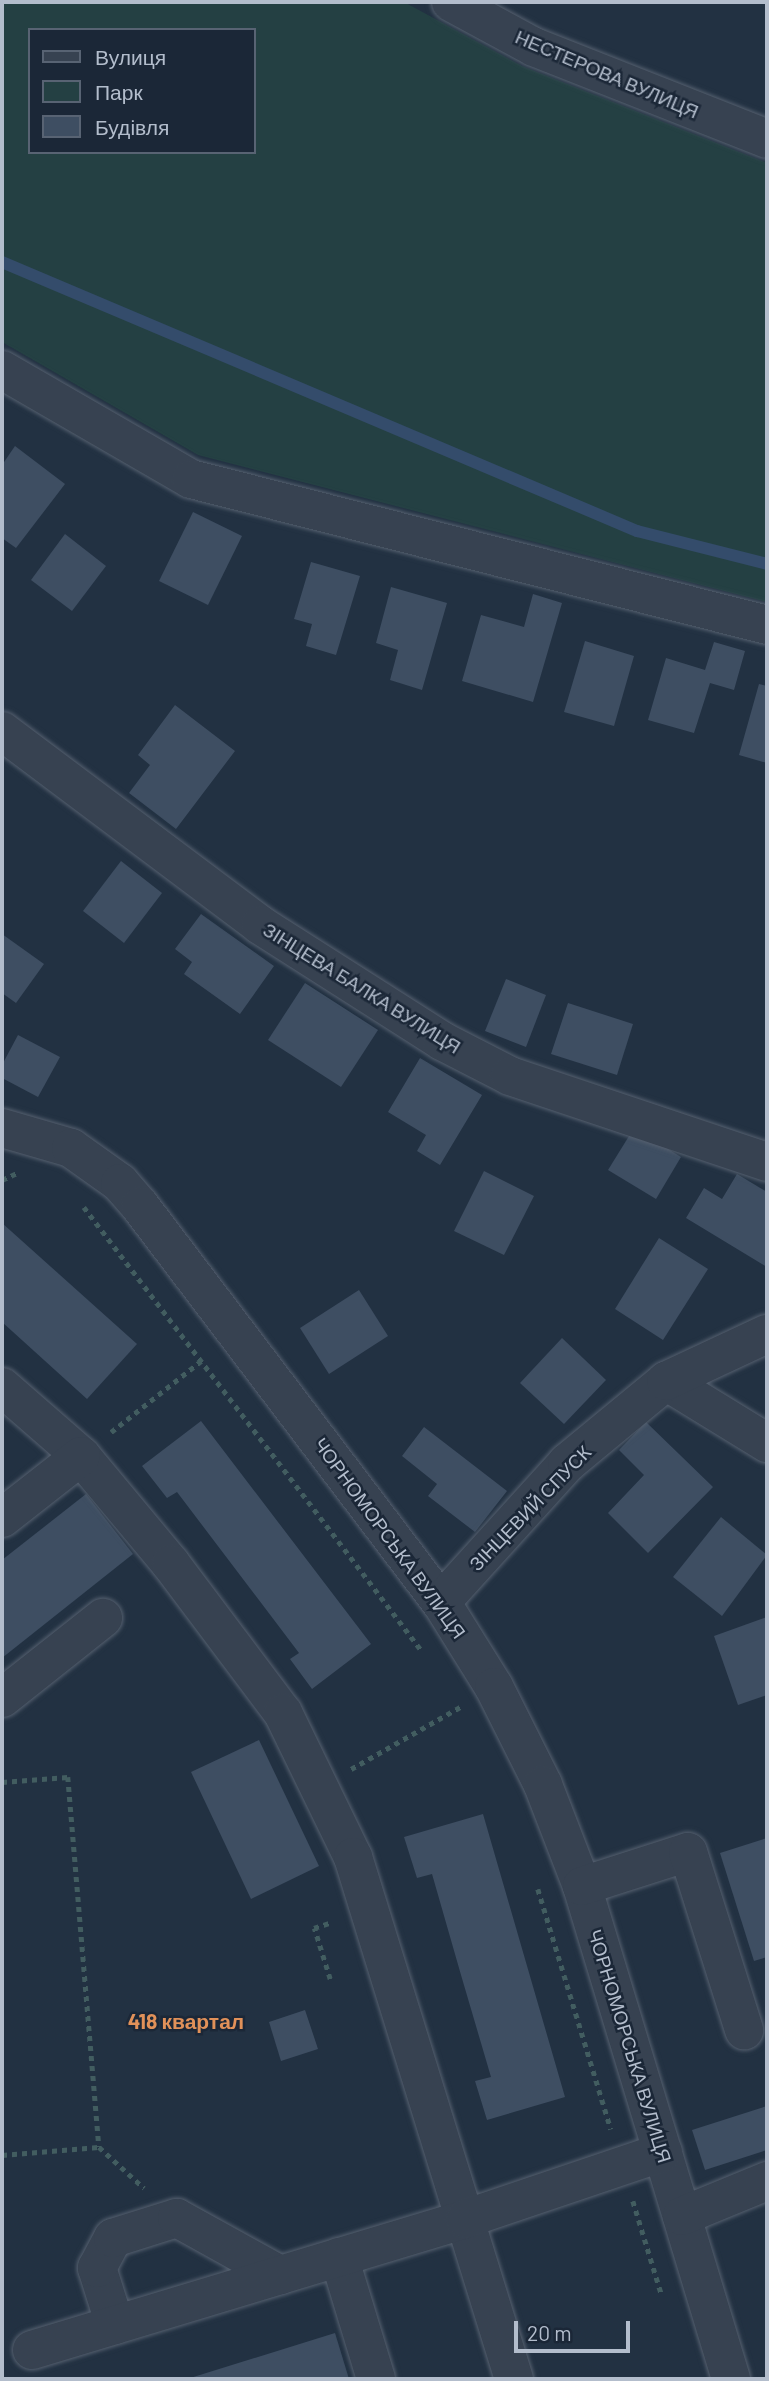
<!DOCTYPE html>
<meta charset="utf-8">
<style>
body{margin:0}
#map{position:relative;width:769px;height:2381px;overflow:hidden;background:#223142;font-family:Barlow,sans-serif}
div>[style]{position:absolute}
.green>*{inset:0;background:#244043}
.stream>*{height:12px;margin:-6px;padding:0 6px;transform-origin:6px;border-radius:6px;background:#344c6b}
.building>*{inset:0;background:#3e4e62}
.path>*{height:4.5px;margin-top:-2.25px;transform-origin:0;background:repeating-linear-gradient(90deg,#425d60 0 5px,transparent 0 10px)}
.roads{filter:drop-shadow(0 0 2px #55606f) drop-shadow(0 0 2px #55606f)}
.minor>*{height:38px;margin:-19px;padding:0 19px;transform-origin:19px;border-radius:19px;background:#374251}
span{translate:-50% -50%;white-space:nowrap;text-align:center;line-height:1.15;-webkit-text-stroke:5px #1b2737;paint-order:stroke}
.street-label{font-size:19px;color:#b3bdcc}
.neighbourhood-label{font-size:21px;color:#e19159;font-weight:700}
.frame{position:absolute;inset:0;border:4px solid #b3bdcc;pointer-events:none}
.legend{position:absolute;left:28px;top:28px;width:228px;height:126px;box-sizing:border-box;background:#1b2737;border:2px solid #586373;margin:0;padding:9px 12px;list-style:none;font-size:21px;color:#b3bdcc}
.legend li{display:flex;align-items:center;gap:14px;height:35px}
.legend b{width:35px;border:2px solid #586373}
.scale{position:absolute;left:514px;top:2321px;width:116px;height:32px;box-sizing:border-box;border:4px solid #b3bdcc;border-top:0;padding-left:9px;font-size:21px;line-height:24px;white-space:nowrap;color:#b3bdcc;-webkit-text-stroke:5px #1b2737;paint-order:stroke}
</style>
<div id="map">
<div class="green">
<i style="clip-path:polygon(evenodd,2px 2px,404px 2px,522px 66px,767px 163px,767px 602px,198px 455px,2px 342px,2px 2px,30px 30px,254px 30px,254px 152px,30px 152px,30px 30px)"></i>
</div>
<div class="stream">
<i style="left:2px;top:262px;width:690px;rotate:22.96deg"></i>
<i style="left:637px;top:531px;width:134px;rotate:14.2deg"></i>
</div>
<div class="building">
<i style="clip-path:polygon(15px 446px,65px 484px,16px 548px,2px 538px,2px 465px)"></i>
<i style="clip-path:polygon(193px 512px,242px 536px,208px 605px,159px 581px)"></i>
<i style="clip-path:polygon(65px 534px,106px 566px,72px 611px,31px 580px)"></i>
<i style="clip-path:polygon(311px 562px,360px 576px,336px 655px,306px 646px,312px 624px,294px 619px)"></i>
<i style="clip-path:polygon(391px 587px,447px 603px,422px 690px,390px 680px,398px 650px,376px 643px)"></i>
<i style="clip-path:polygon(533px 594px,562px 603px,533px 702px,462px 681px,481px 615px,524px 627px)"></i>
<i style="clip-path:polygon(585px 641px,634px 656px,614px 726px,564px 712px)"></i>
<i style="clip-path:polygon(714px 642px,745px 651px,734px 690px,710px 683px,694px 733px,648px 720px,666px 658px,705px 670px)"></i>
<i style="clip-path:polygon(759px 684px,767px 686px,767px 763px,739px 755px)"></i>
<i style="clip-path:polygon(175px 705px,235px 751px,176px 829px,129px 793px,150px 765px,138px 755px)"></i>
<i style="clip-path:polygon(121px 861px,162px 893px,124px 943px,83px 911px)"></i>
<i style="clip-path:polygon(201px 914px,274px 966px,240px 1014px,184px 974px,192px 962px,175px 949px)"></i>
<i style="clip-path:polygon(2px 934px,44px 964px,16px 1003px,2px 993px)"></i>
<i style="clip-path:polygon(506px 979px,546px 995px,526px 1047px,485px 1031px)"></i>
<i style="clip-path:polygon(305px 983px,378px 1030px,341px 1087px,268px 1040px)"></i>
<i style="clip-path:polygon(568px 1003px,633px 1024px,617px 1075px,551px 1054px)"></i>
<i style="clip-path:polygon(18px 1035px,60px 1057px,38px 1097px,2px 1078px,2px 1065px)"></i>
<i style="clip-path:polygon(420px 1058px,482px 1095px,440px 1165px,417px 1151px,426px 1135px,388px 1112px)"></i>
<i style="clip-path:polygon(634px 1128px,681px 1157px,656px 1199px,608px 1170px)"></i>
<i style="clip-path:polygon(484px 1171px,534px 1196px,504px 1255px,454px 1231px)"></i>
<i style="clip-path:polygon(737px 1174px,767px 1192px,767px 1267px,686px 1218px,704px 1188px,722px 1199px)"></i>
<i style="clip-path:polygon(2px 1223px,137px 1344px,87px 1399px,2px 1322px)"></i>
<i style="clip-path:polygon(659px 1238px,708px 1269px,663px 1340px,615px 1309px)"></i>
<i style="clip-path:polygon(359px 1290px,388px 1336px,329px 1374px,300px 1328px)"></i>
<i style="clip-path:polygon(562px 1338px,606px 1380px,564px 1424px,520px 1383px)"></i>
<i style="clip-path:polygon(201px 1421px,371px 1644px,312px 1689px,290px 1659px,299px 1653px,177px 1492px,167px 1498px,142px 1466px)"></i>
<i style="clip-path:polygon(646px 1422px,713px 1487px,648px 1553px,608px 1513px,644px 1475px,619px 1450px)"></i>
<i style="clip-path:polygon(424px 1427px,507px 1491px,475px 1532px,428px 1496px,437px 1484px,402px 1456px)"></i>
<i style="clip-path:polygon(86px 1494px,133px 1554px,2px 1658px,2px 1560px)"></i>
<i style="clip-path:polygon(721px 1517px,767px 1555px,722px 1616px,673px 1577px)"></i>
<i style="clip-path:polygon(767px 1617px,767px 1695px,738px 1705px,714px 1636px)"></i>
<i style="clip-path:polygon(259px 1740px,319px 1866px,251px 1899px,191px 1772px)"></i>
<i style="clip-path:polygon(483px 1814px,565px 2097px,487px 2120px,475px 2081px,491px 2077px,461px 1975px,432px 1874px,417px 1878px,404px 1837px)"></i>
<i style="clip-path:polygon(767px 1838px,767px 1957px,754px 1961px,720px 1853px)"></i>
<i style="clip-path:polygon(305px 2010px,318px 2049px,281px 2061px,269px 2022px)"></i>
<i style="clip-path:polygon(767px 2106px,767px 2150px,705px 2170px,692px 2130px)"></i>
<i style="clip-path:polygon(335px 2333px,349px 2379px,187px 2379px)"></i>
</div>
<div class="path">
<i style="left:2px;top:1180px;width:17px;rotate:-25deg"></i>
<i style="left:84px;top:1207px;width:558px;rotate:52.72deg"></i>
<i style="left:111px;top:1432px;width:115px;rotate:-38.3deg"></i>
<i style="left:351px;top:1769px;width:128px;rotate:-29.6deg"></i>
<i style="left:2px;top:1782px;width:66px;rotate:-4.3deg"></i>
<i style="left:68px;top:1777px;width:371px;rotate:85.2deg"></i>
<i style="left:99px;top:2147px;width:61px;rotate:42.3deg"></i>
<i style="left:538px;top:1889px;width:251px;rotate:73.1deg"></i>
<i style="left:330px;top:1979px;width:53px;rotate:-107.4deg"></i>
<i style="left:314px;top:1928px;width:19px;rotate:-18deg"></i>
<i style="left:2px;top:2155px;width:97px;rotate:-4.7deg"></i>
<i style="left:633px;top:2201px;width:99px;rotate:73deg"></i>
</div>
<div class="roads">
<div class="minor">
<i style="left:451px;top:2px;width:94px;rotate:28.5deg"></i>
<i style="left:534px;top:47px;width:251px;rotate:21.5deg"></i>
<i style="left:2px;top:370px;width:218px;rotate:30deg"></i>
<i style="left:191px;top:479px;width:594px;rotate:14.22deg"></i>
<i style="left:2px;top:731px;width:323px;rotate:36.9deg"></i>
<i style="left:260px;top:925px;width:216px;rotate:32.5deg"></i>
<i style="left:442px;top:1041px;width:76px;rotate:27.2deg"></i>
<i style="left:510px;top:1076px;width:271px;rotate:18.5deg"></i>
<i style="left:2px;top:1128px;width:72px;rotate:16.2deg"></i>
<i style="left:71px;top:1148px;width:60px;rotate:35.5deg"></i>
<i style="left:120px;top:1183px;width:30px;rotate:49deg"></i>
<i style="left:140px;top:1206px;width:497px;rotate:52.8deg"></i>
<i style="left:441px;top:1602px;width:100px;rotate:58.1deg"></i>
<i style="left:494px;top:1687px;width:110px;rotate:63.4deg"></i>
<i style="left:543px;top:1785px;width:108px;rotate:68.9deg"></i>
<i style="left:582px;top:1886px;width:515px;rotate:73.18deg"></i>
<i style="left:666px;top:1381px;width:119px;rotate:31.5deg"></i>
<i style="left:2px;top:1387px;width:105px;rotate:41.1deg"></i>
<i style="left:81px;top:1456px;width:141px;rotate:50.2deg"></i>
<i style="left:171px;top:1564px;width:186px;rotate:53.1deg"></i>
<i style="left:283px;top:1713px;width:160px;rotate:64.1deg"></i>
<i style="left:353px;top:1857px;width:546px;rotate:72.86deg"></i>
<i style="left:2px;top:1518px;width:100px;rotate:-38.1deg"></i>
<i style="left:441px;top:1602px;width:188px;rotate:-47.8deg"></i>
<i style="left:567px;top:1463px;width:129px;rotate:-39.6deg"></i>
<i style="left:666px;top:1381px;width:111px;rotate:-25deg"></i>
<i style="left:2px;top:1698px;width:129px;rotate:-38.4deg"></i>
<i style="left:582px;top:1886px;width:111px;rotate:-17.8deg"></i>
<i style="left:688px;top:1852px;width:187px;rotate:72.5deg"></i>
<i style="left:682px;top:2216px;width:92px;rotate:-22.4deg"></i>
<i style="left:339px;top:2257px;width:127px;rotate:73.1deg"></i>
<i style="left:115px;top:2325px;width:60px;rotate:-107.5deg"></i>
<i style="left:97px;top:2268px;width:34px;rotate:-62deg"></i>
<i style="left:113px;top:2238px;width:67px;rotate:-17.4deg"></i>
<i style="left:177px;top:2218px;width:118px;rotate:29deg"></i>
<i style="left:32px;top:2350px;width:452px;rotate:-16.8deg"></i>
<i style="left:465px;top:2219px;width:209px;rotate:-18.7deg"></i>
</div>
</div>
<div class="street-label">
<span style="left:607px;top:74px;rotate:23deg">НЕСТЕРОВА ВУЛИЦЯ</span>
<span style="left:362px;top:988px;rotate:32deg">ЗІНЦЕВА БАЛКА ВУЛИЦЯ</span>
<span style="left:530px;top:1508px;rotate:-46deg">ЗІНЦЕВИЙ СПУСК</span>
<span style="left:390px;top:1538px;rotate:54deg">ЧОРНОМОРСЬКА ВУЛИЦЯ</span>
<span style="left:630px;top:2046px;rotate:73deg">ЧОРНОМОРСЬКА ВУЛИЦЯ</span>
</div>
<div class="neighbourhood-label">
<span style="left:186px;top:2021px">418 квартал</span>
</div>
<div class="frame"></div>
<ul class="legend">
<li><b style="height:9px;background:#374251"></b>Вулиця</li>
<li><b style="height:19px;background:#244043"></b>Парк</li>
<li><b style="height:19px;background:#3e4e62"></b>Будівля</li>
</ul>
<div class="scale">20 m</div>
</div>
